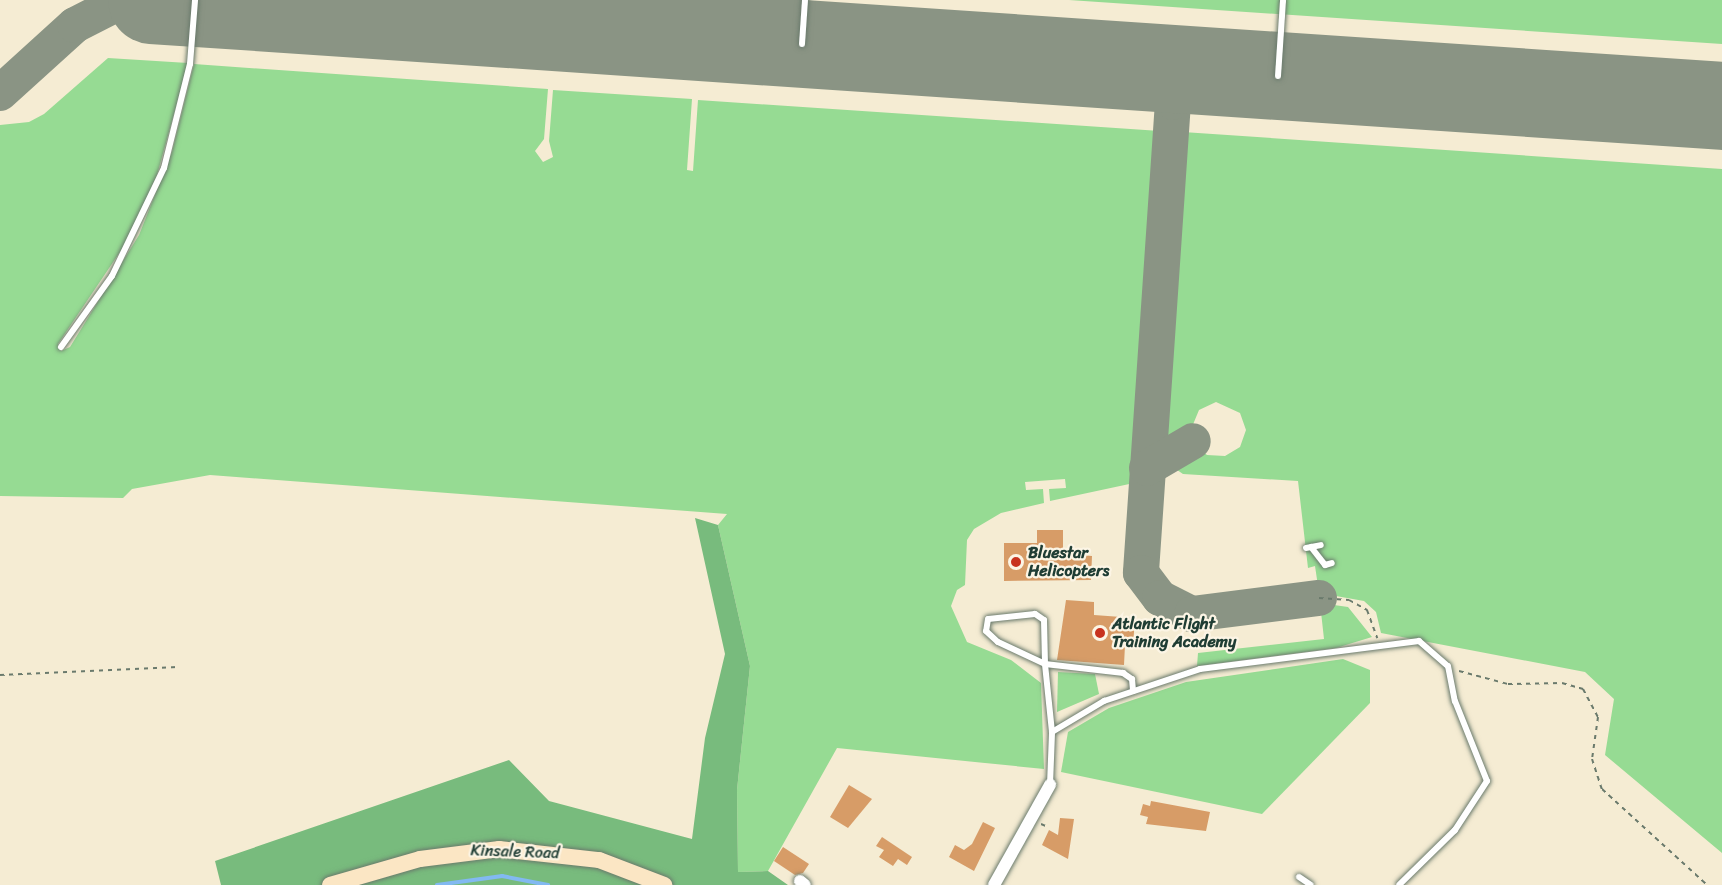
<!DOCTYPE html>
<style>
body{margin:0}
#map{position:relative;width:1722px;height:885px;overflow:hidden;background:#f5ecd3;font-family:Sriracha,sans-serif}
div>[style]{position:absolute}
.green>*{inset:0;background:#96db93}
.forest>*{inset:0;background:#78bb7d}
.stream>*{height:4px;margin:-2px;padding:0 2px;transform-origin:2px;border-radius:2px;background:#82b9f1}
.taxiway>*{height:36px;margin:-18px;padding:0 18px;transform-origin:18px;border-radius:18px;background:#8a9484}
.runway>*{height:88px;margin:-44px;padding:0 44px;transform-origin:44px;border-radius:44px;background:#8a9484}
.building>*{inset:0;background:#d79c67}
.path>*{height:2px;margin-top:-1px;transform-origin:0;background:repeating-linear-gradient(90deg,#6a7a6c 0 4.5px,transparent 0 9px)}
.roads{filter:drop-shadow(0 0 2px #6a7a6c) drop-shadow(0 0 2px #6a7a6c)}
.service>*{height:6px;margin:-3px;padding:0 3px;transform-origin:3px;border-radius:3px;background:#fff}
.minor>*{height:12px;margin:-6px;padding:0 6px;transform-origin:6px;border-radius:6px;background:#fff}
.secondary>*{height:16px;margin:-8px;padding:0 8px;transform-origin:8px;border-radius:8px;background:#fbe6c4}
.dots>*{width:16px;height:16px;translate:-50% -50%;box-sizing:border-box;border:3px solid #fcf5e5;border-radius:50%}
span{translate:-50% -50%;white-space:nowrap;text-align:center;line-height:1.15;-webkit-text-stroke:4.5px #fcf5e5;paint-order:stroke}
.poi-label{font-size:16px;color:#1f3d34;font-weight:700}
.left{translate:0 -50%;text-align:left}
.street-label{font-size:16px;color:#1f3d34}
</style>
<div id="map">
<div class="green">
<i style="clip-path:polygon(1069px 0,1722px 0,1722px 44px)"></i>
<i style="clip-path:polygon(108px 58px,188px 63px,157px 175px,130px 237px,58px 344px,61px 351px,70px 347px,139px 235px,172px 152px,194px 64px,548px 89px,544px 139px,535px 151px,543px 162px,553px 157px,549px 141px,553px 90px,692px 99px,687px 170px,693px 171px,698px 100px,1160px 131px,1134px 483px,1050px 501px,1049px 489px,1066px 488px,1065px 479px,1025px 482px,1026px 490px,1043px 489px,1044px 503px,1001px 513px,974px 529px,967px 540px,965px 585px,957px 590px,951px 606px,967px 642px,1011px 660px,1041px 683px,1044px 769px,837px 748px,768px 871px,738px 872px,737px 790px,750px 666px,718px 525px,727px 514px,210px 475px,132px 489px,123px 498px,0 496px,0 125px,29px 122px,44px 114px)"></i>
<i style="clip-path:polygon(1183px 132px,1722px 169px,1722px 853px,1605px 755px,1614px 699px,1585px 672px,1381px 633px,1376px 612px,1364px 601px,1319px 593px,1315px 566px,1308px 568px,1298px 481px,1183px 474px,1167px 463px,1197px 447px,1207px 455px,1225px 456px,1240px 447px,1246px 430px,1240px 413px,1216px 402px,1199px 410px,1187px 439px,1162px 452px,1159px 445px)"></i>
<i style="clip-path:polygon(1320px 603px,1348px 607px,1372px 637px,1336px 648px,1197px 666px,1198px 653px,1324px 639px)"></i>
<i style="clip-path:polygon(1343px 659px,1370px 670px,1370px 703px,1262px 814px,1061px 772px,1068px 732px,1109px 708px,1186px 682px)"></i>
<i style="clip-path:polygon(1058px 672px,1095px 674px,1099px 694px,1057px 712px)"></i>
</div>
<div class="forest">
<i style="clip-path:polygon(695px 518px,718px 525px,750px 666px,737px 790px,738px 872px,768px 871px,788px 885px,221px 885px,215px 861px,509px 760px,549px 801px,692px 839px,705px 738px,725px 654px)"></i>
</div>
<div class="stream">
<i style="left:437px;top:885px;width:66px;rotate:-7.9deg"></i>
<i style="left:502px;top:876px;width:47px;rotate:11.1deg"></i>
</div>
<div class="taxiway">
<i style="left:1142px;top:67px;width:22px;rotate:30deg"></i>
<i style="left:1161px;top:78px;width:27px;rotate:63deg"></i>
<i style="left:1173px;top:102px;width:472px;rotate:93.9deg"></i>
<i style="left:1141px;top:573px;width:31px;rotate:53deg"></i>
<i style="left:1160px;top:598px;width:36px;rotate:27deg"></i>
<i style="left:1192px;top:614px;width:128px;rotate:-7.2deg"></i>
<i style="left:0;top:93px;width:101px;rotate:-42.2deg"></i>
<i style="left:75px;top:25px;width:55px;rotate:-27deg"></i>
<i style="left:1173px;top:102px;width:17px;rotate:-57deg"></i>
<i style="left:1182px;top:88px;width:32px;rotate:-30deg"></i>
<i style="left:1147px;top:468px;width:53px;rotate:-30.4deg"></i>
</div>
<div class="runway">
<i style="left:152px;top:0;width:1574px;rotate:3.86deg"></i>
</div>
<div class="building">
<i style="clip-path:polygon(1037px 530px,1063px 530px,1063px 554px,1092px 556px,1091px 580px,1004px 581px,1004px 543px,1037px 543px)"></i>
<i style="clip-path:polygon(1066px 600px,1094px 602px,1094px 615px,1135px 618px,1133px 646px,1125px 645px,1124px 665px,1057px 660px)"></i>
<i style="clip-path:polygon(849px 785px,872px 799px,848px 828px,830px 817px)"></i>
<i style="clip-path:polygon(1151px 801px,1210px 812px,1206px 831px,1146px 824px,1148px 817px,1140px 815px,1143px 804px,1150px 806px)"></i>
<i style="clip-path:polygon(1060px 818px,1074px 819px,1068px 859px,1042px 845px,1049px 830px,1058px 835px)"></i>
<i style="clip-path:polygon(983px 822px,995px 828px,974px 871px,949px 857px,955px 845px,964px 850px,972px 844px)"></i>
<i style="clip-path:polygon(882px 837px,912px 857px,907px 865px,898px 859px,893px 866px,879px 857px,884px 850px,876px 846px)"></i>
<i style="clip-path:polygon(783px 847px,809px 864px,803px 873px,795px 875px,774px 861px)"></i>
</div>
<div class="path">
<i style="left:1319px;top:598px;width:30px;rotate:4deg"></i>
<i style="left:1349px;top:600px;width:21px;rotate:29deg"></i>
<i style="left:1367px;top:610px;width:30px;rotate:70deg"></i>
<i style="left:1459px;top:671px;width:51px;rotate:14.9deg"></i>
<i style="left:1508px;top:684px;width:54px;rotate:-1.1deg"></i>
<i style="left:1562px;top:683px;width:22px;rotate:16deg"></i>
<i style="left:1583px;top:689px;width:32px;rotate:62deg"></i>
<i style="left:1598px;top:717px;width:42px;rotate:98.1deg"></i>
<i style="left:1592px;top:759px;width:32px;rotate:72deg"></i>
<i style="left:1602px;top:789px;width:142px;rotate:42.4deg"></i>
<i style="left:0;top:675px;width:178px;rotate:-2.6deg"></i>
<i style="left:1041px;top:824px;width:8px;rotate:23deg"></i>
</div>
<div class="roads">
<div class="service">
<i style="left:802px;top:44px;width:44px;rotate:-86.1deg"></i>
<i style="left:1278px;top:76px;width:76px;rotate:-86.2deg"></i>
<i style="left:61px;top:347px;width:87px;rotate:-54.3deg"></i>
<i style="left:112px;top:276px;width:120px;rotate:-64.3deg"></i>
<i style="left:164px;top:168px;width:107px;rotate:-76deg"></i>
<i style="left:190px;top:64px;width:64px;rotate:-85.5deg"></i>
<i style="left:1311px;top:547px;width:23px;rotate:52deg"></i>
<i style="left:1325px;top:565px;width:7px;rotate:-16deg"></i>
<i style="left:1306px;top:548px;width:15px;rotate:-11deg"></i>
<i style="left:1052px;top:732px;width:61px;rotate:-30.8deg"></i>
<i style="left:1104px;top:701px;width:101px;rotate:-18.4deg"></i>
<i style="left:1200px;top:669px;width:221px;rotate:-7.3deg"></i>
<i style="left:1419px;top:641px;width:38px;rotate:41deg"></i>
<i style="left:1448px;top:666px;width:36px;rotate:79deg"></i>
<i style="left:1455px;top:701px;width:86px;rotate:68.2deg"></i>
<i style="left:1487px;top:781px;width:59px;rotate:123.1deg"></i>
<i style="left:1455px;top:830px;width:78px;rotate:135.5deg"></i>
<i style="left:1050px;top:785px;width:53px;rotate:-87.8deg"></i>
<i style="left:1052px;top:732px;width:68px;rotate:-95.9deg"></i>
<i style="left:1045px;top:664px;width:44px;rotate:-91.3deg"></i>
<i style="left:1044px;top:620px;width:11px;rotate:-146deg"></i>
<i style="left:1035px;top:614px;width:47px;rotate:173.9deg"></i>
<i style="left:988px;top:619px;width:12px;rotate:99deg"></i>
<i style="left:986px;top:631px;width:16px;rotate:43deg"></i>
<i style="left:998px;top:642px;width:52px;rotate:25.1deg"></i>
<i style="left:1045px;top:664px;width:79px;rotate:6.6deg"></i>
<i style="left:1123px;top:673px;width:11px;rotate:34deg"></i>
<i style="left:1132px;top:679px;width:12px;rotate:85deg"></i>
<i style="left:1299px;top:877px;width:14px;rotate:34deg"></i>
</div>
<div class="minor">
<i style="left:800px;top:881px;width:6px;rotate:39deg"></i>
<i style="left:994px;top:885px;width:115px;rotate:-60.8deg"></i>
</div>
<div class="secondary">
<i style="left:330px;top:885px;width:94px;rotate:-16.1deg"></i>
<i style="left:420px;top:859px;width:80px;rotate:-7.2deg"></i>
<i style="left:499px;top:849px;width:101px;rotate:6.3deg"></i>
<i style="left:599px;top:860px;width:70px;rotate:21deg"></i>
</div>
</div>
<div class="dots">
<i style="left:1016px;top:562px;background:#c8321e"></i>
<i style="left:1100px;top:633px;background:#c8321e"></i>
</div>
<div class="poi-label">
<span class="left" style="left:1028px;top:562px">Bluestar<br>Helicopters</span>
<span class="left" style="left:1112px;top:633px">Atlantic Flight<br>Training Academy</span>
</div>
<div class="street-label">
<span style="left:515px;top:852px;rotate:2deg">Kinsale Road</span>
</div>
</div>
